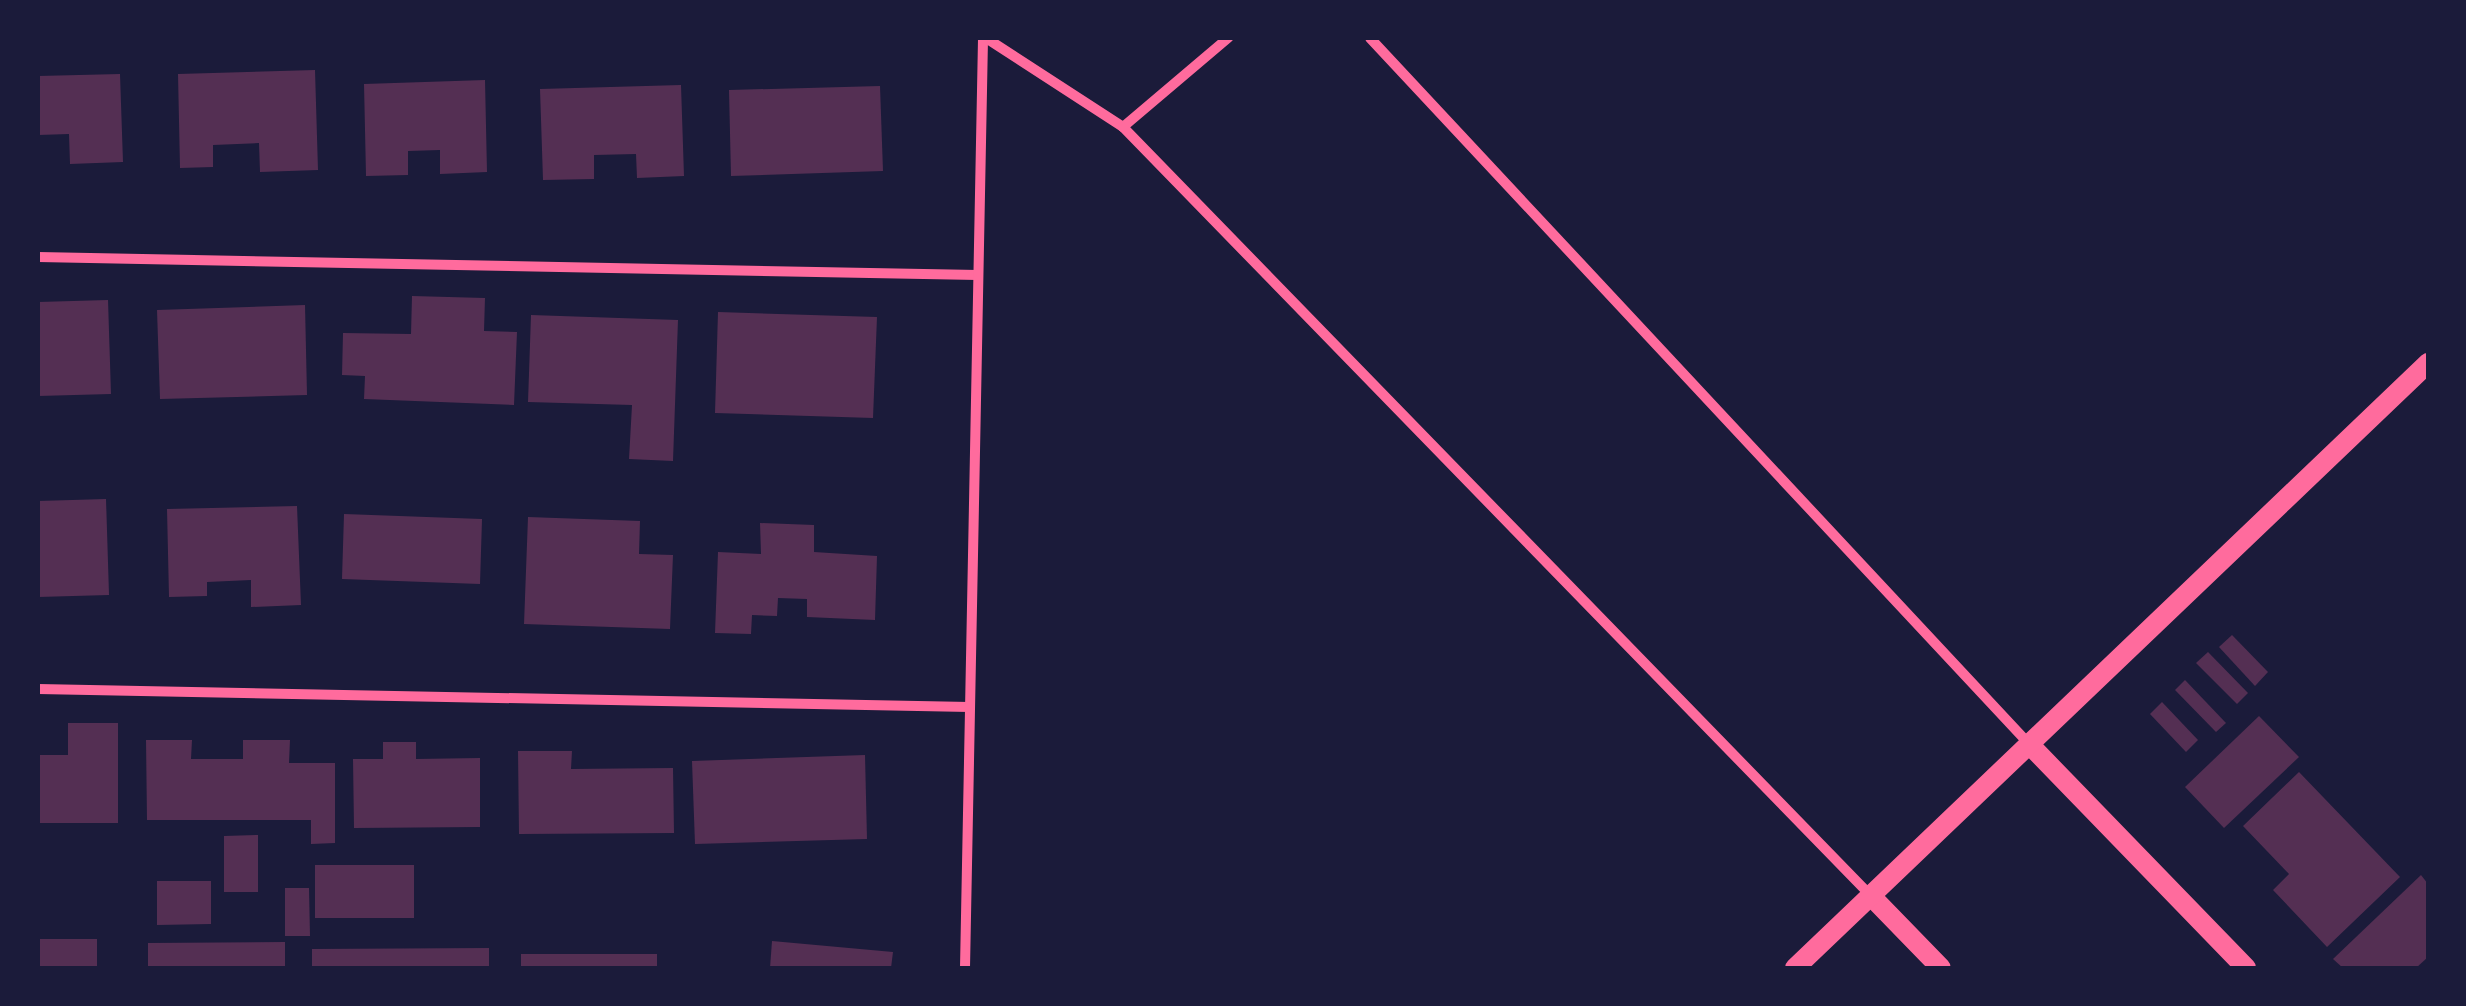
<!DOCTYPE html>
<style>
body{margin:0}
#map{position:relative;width:2466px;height:1006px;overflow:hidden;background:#1b1b3a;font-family:"DejaVu Sans",sans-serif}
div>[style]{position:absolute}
.building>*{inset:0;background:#542f53}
.minor>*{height:10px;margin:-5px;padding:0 5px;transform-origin:5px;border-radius:5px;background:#ff6b9d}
.secondary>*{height:20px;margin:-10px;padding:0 10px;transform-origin:10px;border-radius:10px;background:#ff6b9d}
span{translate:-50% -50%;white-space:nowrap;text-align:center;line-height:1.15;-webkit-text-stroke:9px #1b1b3a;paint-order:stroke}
.frame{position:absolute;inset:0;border:40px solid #1b1b3a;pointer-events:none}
</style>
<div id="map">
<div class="building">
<i style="clip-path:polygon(315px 70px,318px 170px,260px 172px,259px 143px,213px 145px,213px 167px,180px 168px,178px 74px)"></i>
<i style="clip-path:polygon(120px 74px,123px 162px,70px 164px,69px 134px,38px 135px,38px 76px)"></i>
<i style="clip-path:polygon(485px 80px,487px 172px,440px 174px,440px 150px,408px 151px,408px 175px,366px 176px,364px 84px)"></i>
<i style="clip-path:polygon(681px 85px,684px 176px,637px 178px,636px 154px,594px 155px,594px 179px,543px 180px,540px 89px)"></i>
<i style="clip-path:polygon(880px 86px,883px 171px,731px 176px,729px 90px)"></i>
<i style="clip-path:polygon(412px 296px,485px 298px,484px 331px,517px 332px,514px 405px,364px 399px,365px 376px,342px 375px,343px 333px,411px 334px)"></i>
<i style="clip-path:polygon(108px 300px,111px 394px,38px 396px,38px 302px)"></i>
<i style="clip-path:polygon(305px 305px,307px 395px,160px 399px,157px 310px)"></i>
<i style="clip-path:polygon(718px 312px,877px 317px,873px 418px,715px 413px)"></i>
<i style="clip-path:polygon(531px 315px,678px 320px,673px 461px,629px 459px,632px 405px,528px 402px)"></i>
<i style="clip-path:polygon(106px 499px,109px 595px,38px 597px,38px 501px)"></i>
<i style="clip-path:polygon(297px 506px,301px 605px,251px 607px,251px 580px,207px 582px,207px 596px,169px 597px,167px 509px)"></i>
<i style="clip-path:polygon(344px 514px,482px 519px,480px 584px,342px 579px)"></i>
<i style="clip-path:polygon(528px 517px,640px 521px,639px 554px,673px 555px,670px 629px,524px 624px)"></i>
<i style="clip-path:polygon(760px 523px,814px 525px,814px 552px,877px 556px,875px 620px,807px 617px,807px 599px,778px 598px,777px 616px,752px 615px,751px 634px,715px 633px,718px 552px,761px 554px)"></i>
<i style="clip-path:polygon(2232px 635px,2268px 672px,2255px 686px,2219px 647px)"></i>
<i style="clip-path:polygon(2208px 652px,2248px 693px,2237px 704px,2196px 663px)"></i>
<i style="clip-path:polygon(2185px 680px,2226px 723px,2216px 732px,2175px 690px)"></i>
<i style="clip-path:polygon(2162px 702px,2198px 740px,2186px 752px,2150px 714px)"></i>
<i style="clip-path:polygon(2259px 716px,2299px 757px,2224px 828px,2185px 787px)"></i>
<i style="clip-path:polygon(68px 723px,118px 723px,118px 823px,38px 823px,38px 755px,68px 755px)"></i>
<i style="clip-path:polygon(146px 740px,192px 740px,191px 759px,243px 759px,243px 740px,290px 740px,289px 763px,335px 763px,335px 843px,311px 844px,311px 820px,147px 820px)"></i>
<i style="clip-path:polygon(383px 742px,416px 742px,416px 759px,480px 758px,480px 827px,354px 828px,353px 759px,383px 759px)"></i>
<i style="clip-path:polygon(518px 751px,572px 751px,571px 769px,673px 768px,674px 833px,519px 834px)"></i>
<i style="clip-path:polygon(865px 755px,867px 839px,695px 844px,692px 761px)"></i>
<i style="clip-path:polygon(2299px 772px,2400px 877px,2327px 947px,2273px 890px,2289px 874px,2243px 826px)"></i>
<i style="clip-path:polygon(258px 835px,258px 892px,224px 892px,224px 836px)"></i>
<i style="clip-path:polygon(315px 865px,414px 865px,414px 918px,315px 918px)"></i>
<i style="clip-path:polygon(2421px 875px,2428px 884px,2428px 957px,2416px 968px,2343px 968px,2333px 959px)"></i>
<i style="clip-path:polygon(157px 881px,211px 881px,211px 924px,157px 925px)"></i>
<i style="clip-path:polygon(285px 888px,309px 888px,310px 936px,285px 936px)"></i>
<i style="clip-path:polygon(38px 939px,97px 939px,97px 968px,38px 968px)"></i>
<i style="clip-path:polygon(772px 941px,893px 952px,891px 968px,770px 968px)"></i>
<i style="clip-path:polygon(285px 942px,285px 968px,148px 968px,148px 943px)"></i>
<i style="clip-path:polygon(489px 948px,489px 968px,312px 968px,312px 949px)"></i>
<i style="clip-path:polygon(521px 954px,657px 954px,657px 968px,521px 968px)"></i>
</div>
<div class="minor">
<i style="left:986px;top:38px;width:163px;rotate:33deg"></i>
<i style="left:1123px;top:127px;width:1073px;rotate:45.79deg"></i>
<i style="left:1370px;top:38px;width:966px;rotate:46.97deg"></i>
<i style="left:1123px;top:127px;width:138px;rotate:-40.3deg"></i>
<i style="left:38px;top:257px;width:940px;rotate:1.1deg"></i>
<i style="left:38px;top:689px;width:932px;rotate:1.11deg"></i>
<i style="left:965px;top:968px;width:930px;rotate:-88.89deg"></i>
</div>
<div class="secondary">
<i style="left:2029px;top:744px;width:312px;rotate:45.9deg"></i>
<i style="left:1871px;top:896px;width:100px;rotate:45.8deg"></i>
<i style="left:1795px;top:968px;width:876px;rotate:-43.7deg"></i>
</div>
<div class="frame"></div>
</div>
